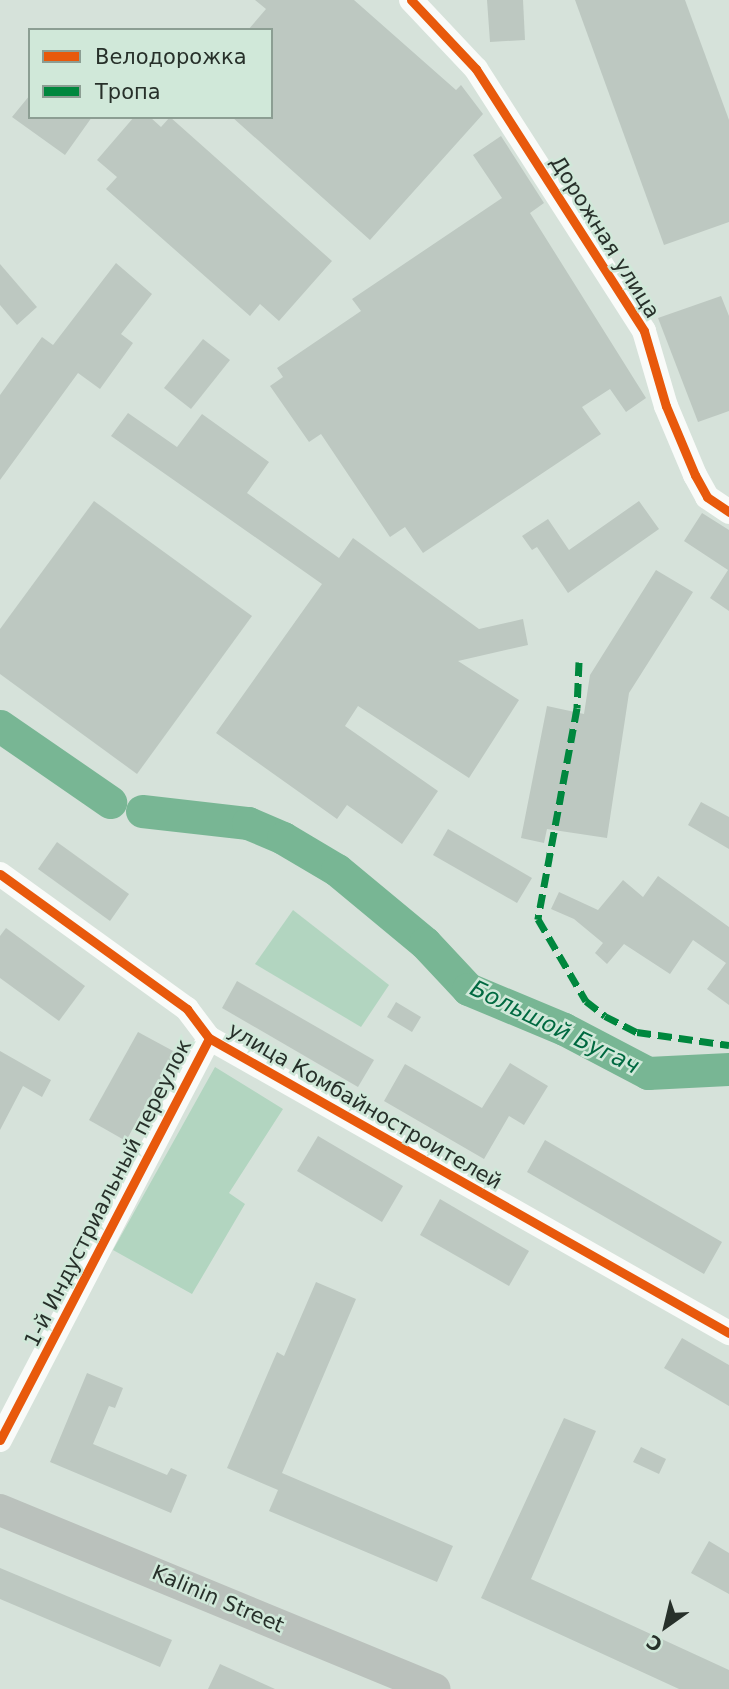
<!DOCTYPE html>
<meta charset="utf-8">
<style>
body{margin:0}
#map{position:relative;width:729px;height:1689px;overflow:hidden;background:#d6e2da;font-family:"DejaVu Sans",sans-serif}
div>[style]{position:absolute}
.green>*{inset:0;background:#b2d5c0}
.river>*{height:33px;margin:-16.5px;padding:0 16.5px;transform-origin:16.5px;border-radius:16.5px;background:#78b694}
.building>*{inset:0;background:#bdc8c1}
.minor>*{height:24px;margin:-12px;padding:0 12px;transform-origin:12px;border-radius:12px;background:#f9fbf9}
.major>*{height:32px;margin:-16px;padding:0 16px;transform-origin:16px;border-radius:16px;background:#bac1bc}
.quiet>*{height:7px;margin-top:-3.5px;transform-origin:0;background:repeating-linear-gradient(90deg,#00873e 0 14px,transparent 0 21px)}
.cycleway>*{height:9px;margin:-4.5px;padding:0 4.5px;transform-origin:4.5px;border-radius:4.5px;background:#e8590c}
span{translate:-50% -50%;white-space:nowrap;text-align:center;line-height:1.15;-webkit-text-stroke:5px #d0e8d9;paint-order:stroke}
.street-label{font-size:21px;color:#27302a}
.water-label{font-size:23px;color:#006940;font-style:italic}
.legend{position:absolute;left:28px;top:28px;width:245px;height:91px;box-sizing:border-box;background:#d0e8d9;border:2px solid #8c9e93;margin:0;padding:9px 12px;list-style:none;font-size:21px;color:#27302a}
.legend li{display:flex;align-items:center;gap:14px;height:35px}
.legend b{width:35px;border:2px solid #8c9e93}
.north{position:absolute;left:631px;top:1591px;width:70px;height:70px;-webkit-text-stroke:5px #d0e8d9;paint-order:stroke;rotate:214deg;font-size:19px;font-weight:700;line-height:28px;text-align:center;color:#27302a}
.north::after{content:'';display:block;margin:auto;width:24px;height:32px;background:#27302a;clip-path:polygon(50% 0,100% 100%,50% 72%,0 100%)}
</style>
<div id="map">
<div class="green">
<i style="clip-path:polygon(293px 910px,389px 985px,361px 1027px,255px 964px)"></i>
<i style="clip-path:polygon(215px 1067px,283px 1109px,229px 1193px,245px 1204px,192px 1294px,113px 1250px)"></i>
</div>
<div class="river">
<i style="left:0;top:726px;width:134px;rotate:34.6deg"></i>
<i style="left:142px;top:811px;width:107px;rotate:6.5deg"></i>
<i style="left:248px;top:823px;width:38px;rotate:23deg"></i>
<i style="left:283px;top:838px;width:63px;rotate:30.7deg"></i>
<i style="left:337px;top:870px;width:114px;rotate:39.7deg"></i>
<i style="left:425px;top:943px;width:63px;rotate:46.9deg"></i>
<i style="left:468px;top:989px;width:104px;rotate:22.6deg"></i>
<i style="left:564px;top:1029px;width:95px;rotate:27.6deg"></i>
<i style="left:648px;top:1073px;width:81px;rotate:-2.8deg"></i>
</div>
<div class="building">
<i style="clip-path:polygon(255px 0,354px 0,456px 90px,461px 85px,483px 114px,370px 240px,232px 117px,271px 117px,271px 30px,248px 30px,266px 9px)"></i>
<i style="clip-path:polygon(487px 0,523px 0,525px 40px,490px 42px)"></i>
<i style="clip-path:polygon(575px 0,685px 0,729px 120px,729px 222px,664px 245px)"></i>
<i style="clip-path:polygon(30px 95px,30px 117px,92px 117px,65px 155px,12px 117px)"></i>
<i style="clip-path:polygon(134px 117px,150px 117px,161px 127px,170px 117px,332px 261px,279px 321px,260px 304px,250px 316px,106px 189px,117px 177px,97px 160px)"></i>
<i style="clip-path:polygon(501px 136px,544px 203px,530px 213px,646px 398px,626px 412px,610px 389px,582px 407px,601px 434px,423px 553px,405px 527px,390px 537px,321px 434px,309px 442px,270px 386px,283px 377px,277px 368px,361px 311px,352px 299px,502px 198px,473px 155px)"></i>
<i style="clip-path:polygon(116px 263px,152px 294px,121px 334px,133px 343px,100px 389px,78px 373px,0 480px,0 395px,42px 337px,53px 345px)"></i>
<i style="clip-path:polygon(0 264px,37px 307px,17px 325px,0 305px)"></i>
<i style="clip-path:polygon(721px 296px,729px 316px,729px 411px,698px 422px,658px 318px)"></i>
<i style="clip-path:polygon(203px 339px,230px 360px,191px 409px,164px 388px)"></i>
<i style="clip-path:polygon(128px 413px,177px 447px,202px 414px,269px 462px,247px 493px,339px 558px,353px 538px,479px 629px,523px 619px,528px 645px,458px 661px,519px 700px,469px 778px,358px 706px,345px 726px,438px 791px,402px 844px,347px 805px,337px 819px,216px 733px,322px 584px,111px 436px)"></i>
<i style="clip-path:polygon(94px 501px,252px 616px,137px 774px,0 674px,0 629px)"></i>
<i style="clip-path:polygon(639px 501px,659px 529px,568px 593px,537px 547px,532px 550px,522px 536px,548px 519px,569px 550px)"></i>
<i style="clip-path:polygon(702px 513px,729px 530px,729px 611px,710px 598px,728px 570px,684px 541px)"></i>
<i style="clip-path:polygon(656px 570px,693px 592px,629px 693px,607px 838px,547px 829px,544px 843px,521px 838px,547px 706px,584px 714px,590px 675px)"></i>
<i style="clip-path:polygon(701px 802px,729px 817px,729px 849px,688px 825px)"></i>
<i style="clip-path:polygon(448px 829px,532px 878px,517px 903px,433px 855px)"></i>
<i style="clip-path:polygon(57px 842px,129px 894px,110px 921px,38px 869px)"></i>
<i style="clip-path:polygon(658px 876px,729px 927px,729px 1005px,707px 989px,726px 963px,693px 940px,670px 974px,624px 944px,607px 964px,595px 953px,603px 943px,574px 919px,551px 909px,559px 892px,598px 910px,623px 880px,643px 897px)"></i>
<i style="clip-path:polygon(6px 928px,85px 986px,59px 1021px,0 978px,0 936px)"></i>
<i style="clip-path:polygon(237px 981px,374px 1060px,358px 1087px,222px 1008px)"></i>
<i style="clip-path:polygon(396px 1002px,421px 1017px,412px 1032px,387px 1017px)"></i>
<i style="clip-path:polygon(138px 1032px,175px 1052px,126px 1141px,89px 1120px)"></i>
<i style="clip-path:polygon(0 1051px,51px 1080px,42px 1097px,23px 1086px,0 1130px)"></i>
<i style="clip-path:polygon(510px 1063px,548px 1086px,524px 1125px,509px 1116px,484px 1159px,384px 1101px,405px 1064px,482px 1108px)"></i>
<i style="clip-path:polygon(318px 1136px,403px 1186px,382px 1222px,297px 1171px)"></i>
<i style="clip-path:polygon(545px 1140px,722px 1242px,704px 1274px,527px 1172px)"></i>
<i style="clip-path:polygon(440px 1199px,529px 1251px,509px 1286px,420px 1235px)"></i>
<i style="clip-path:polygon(316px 1282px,356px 1299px,282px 1473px,453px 1546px,437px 1582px,269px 1511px,278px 1490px,227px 1468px,277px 1352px,284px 1356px)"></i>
<i style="clip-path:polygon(682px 1338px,729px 1365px,729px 1406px,664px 1368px)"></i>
<i style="clip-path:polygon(87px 1373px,123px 1388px,115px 1408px,109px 1406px,93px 1444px,167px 1475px,171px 1468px,187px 1475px,171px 1513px,50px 1462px)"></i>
<i style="clip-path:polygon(564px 1418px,596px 1431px,531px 1579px,729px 1670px,729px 1689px,679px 1689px,481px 1598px)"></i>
<i style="clip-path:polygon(641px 1447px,666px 1459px,659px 1474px,633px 1462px)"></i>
<i style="clip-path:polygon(709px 1541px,729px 1553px,729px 1594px,691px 1573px)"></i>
<i style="clip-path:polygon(0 1568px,172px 1640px,160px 1667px,0 1599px)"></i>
<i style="clip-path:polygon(220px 1664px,275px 1689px,208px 1689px)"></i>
</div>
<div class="minor">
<i style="left:411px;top:0;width:95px;rotate:46.7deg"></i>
<i style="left:476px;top:69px;width:311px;rotate:57.3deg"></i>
<i style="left:644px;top:331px;width:78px;rotate:73.7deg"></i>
<i style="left:666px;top:406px;width:75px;rotate:67.2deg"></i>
<i style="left:695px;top:475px;width:25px;rotate:61deg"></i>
<i style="left:707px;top:497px;width:27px;rotate:34deg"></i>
<i style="left:0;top:874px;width:231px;rotate:35.8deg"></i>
<i style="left:187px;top:1009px;width:36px;rotate:53deg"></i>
<i style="left:209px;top:1038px;width:598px;rotate:29.57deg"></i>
<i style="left:0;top:1440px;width:453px;rotate:-62.5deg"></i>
</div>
<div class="major">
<i style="left:0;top:1510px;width:470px;rotate:22.4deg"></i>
</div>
<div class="quiet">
<i style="left:579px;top:662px;width:46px;rotate:92.5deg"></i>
<i style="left:577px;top:708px;width:215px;rotate:100.5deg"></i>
<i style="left:538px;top:919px;width:95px;rotate:59.7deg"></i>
<i style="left:586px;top:1001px;width:24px;rotate:38deg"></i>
<i style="left:605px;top:1016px;width:36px;rotate:27deg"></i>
<i style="left:637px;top:1032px;width:93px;rotate:8deg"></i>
</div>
<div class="cycleway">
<i style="left:411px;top:0;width:95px;rotate:46.7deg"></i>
<i style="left:476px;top:69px;width:311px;rotate:57.3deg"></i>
<i style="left:644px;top:331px;width:78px;rotate:73.7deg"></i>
<i style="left:666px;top:406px;width:75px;rotate:67.2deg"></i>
<i style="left:695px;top:475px;width:25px;rotate:61deg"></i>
<i style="left:707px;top:497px;width:27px;rotate:34deg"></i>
<i style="left:0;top:874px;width:231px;rotate:35.8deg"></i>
<i style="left:187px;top:1009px;width:36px;rotate:53deg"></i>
<i style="left:209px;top:1038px;width:598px;rotate:29.57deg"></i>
<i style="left:0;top:1440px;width:453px;rotate:-62.5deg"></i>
</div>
<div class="street-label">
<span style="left:605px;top:237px;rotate:58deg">Дорожная улица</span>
<span style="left:365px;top:1106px;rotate:30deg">улица Комбайностроителей</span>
<span style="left:108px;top:1193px;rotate:-63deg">1-й Индустриальный переулок</span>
<span style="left:218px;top:1599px;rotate:23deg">Kalinin Street</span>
</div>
<div class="water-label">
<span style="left:555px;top:1027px;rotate:26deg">Большой Бугач</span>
</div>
<ul class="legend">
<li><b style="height:9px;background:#e8590c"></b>Велодорожка</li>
<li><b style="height:9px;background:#00873e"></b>Тропа</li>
</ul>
<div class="north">С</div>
</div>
